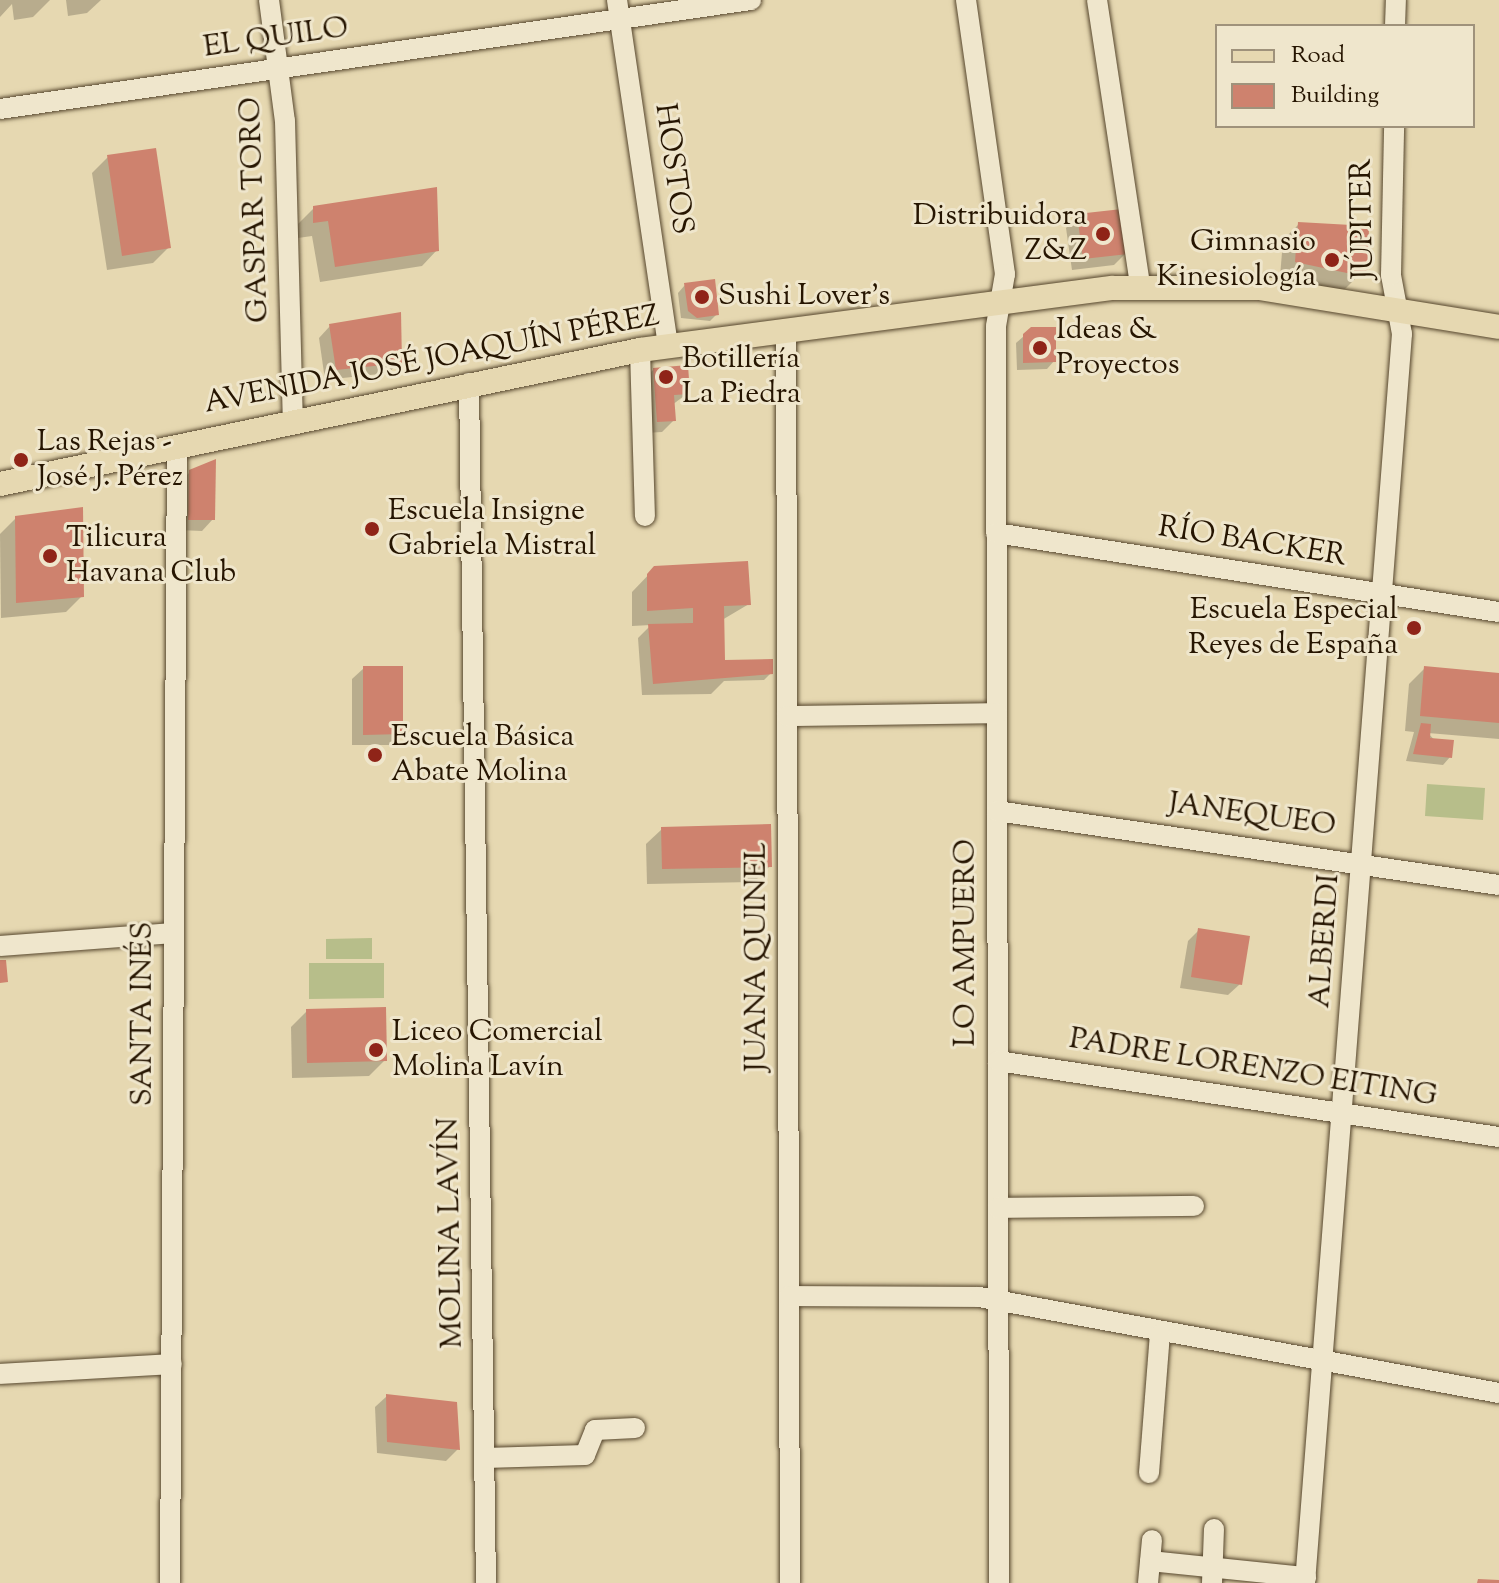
<!DOCTYPE html>
<meta charset="utf-8">
<style>
body{margin:0}
#map{position:relative;width:1499px;height:1583px;overflow:hidden;background:#e6d8b1;font-family:"Sorts Mill Goudy",serif}
div>[style]{position:absolute}
.green>*{inset:0;background:#b7be8a}
.shadow>*{inset:0;background:#0003}
.building>*{inset:0;background:#ce826e}
.roads{filter:drop-shadow(0 0 2px #56462d) drop-shadow(0 0 2px #56462d)}
.minor>*{height:20px;margin:-10px;padding:0 10px;transform-origin:10px;border-radius:10px;background:#efe6cc}
.major>*{height:24px;margin:-12px;padding:0 12px;transform-origin:12px;border-radius:12px;background:#e6d8b1}
.dots>*{width:22px;height:22px;translate:-50% -50%;box-sizing:border-box;border:4px solid #efe6cc;border-radius:50%}
span{translate:-50% -50%;white-space:nowrap;text-align:center;line-height:1.15;-webkit-text-stroke:6px #efe6cc;paint-order:stroke}
.street-label{font-size:30px;color:#261501}
.poi-label{font-size:30px;color:#261501}
.right{translate:-100% -50%;text-align:right}
.left{translate:0 -50%;text-align:left}
.legend{position:absolute;left:1215px;top:24px;width:260px;height:104px;box-sizing:border-box;background:#efe6cc;border:2px solid #9f927b;margin:0;padding:10px 14px;list-style:none;font-size:24px;color:#261501}
.legend li{display:flex;align-items:center;gap:16px;height:40px}
.legend b{width:40px;border:2px solid #9f927b}
</style>
<div id="map">
<div class="green">
<i style="clip-path:polygon(1427px 784px,1485px 788px,1483px 820px,1425px 816px)"></i>
<i style="clip-path:polygon(372px 938px,372px 959px,326px 959px,326px 939px)"></i>
<i style="clip-path:polygon(309px 963px,384px 963px,384px 998px,309px 999px)"></i>
</div>
<div class="shadow">
<i style="clip-path:polygon(0 0,50px 0,33px 17px,14px 20px,12px 4px,0 17px)"></i>
<i style="clip-path:polygon(66px 0,101px 0,87px 13px,68px 16px)"></i>
<i style="clip-path:polygon(108px 157px,168px 248px,153px 263px,107px 270px,92px 173px)"></i>
<i style="clip-path:polygon(314px 208px,437px 250px,422px 266px,320px 282px,312px 236px,298px 238px,298px 224px)"></i>
<i style="clip-path:polygon(1078px 216px,1126px 253px,1114px 265px,1072px 270px,1066px 228px)"></i>
<i style="clip-path:polygon(1299px 224px,1366px 268px,1343px 291px,1280px 277px,1283px 240px)"></i>
<i style="clip-path:polygon(685px 285px,717px 314px,710px 321px,681px 318px,678px 293px)"></i>
<i style="clip-path:polygon(330px 326px,400px 362px,388px 373px,325px 380px,319px 338px)"></i>
<i style="clip-path:polygon(1024px 336px,1054px 361px,1047px 369px,1017px 370px,1016px 343px)"></i>
<i style="clip-path:polygon(654px 369px,688px 393px,672px 405px,674px 420px,662px 432px,646px 433px,642px 381px)"></i>
<i style="clip-path:polygon(190px 472px,213px 519px,202px 531px,177px 530px,178px 484px)"></i>
<i style="clip-path:polygon(16px 518px,82px 596px,66px 612px,1px 618px,0 534px)"></i>
<i style="clip-path:polygon(655px 568px,749px 604px,722px 620px,723px 665px,771px 673px,764px 680px,724px 681px,711px 694px,642px 695px,638px 638px,651px 625px,632px 626px,632px 592px)"></i>
<i style="clip-path:polygon(364px 668px,401px 734px,389px 745px,352px 745px,352px 679px)"></i>
<i style="clip-path:polygon(1425px 668px,1499px 675px,1499px 739px,1428px 733px,1450px 757px,1443px 765px,1406px 761px,1414px 732px,1405px 731px,1409px 684px)"></i>
<i style="clip-path:polygon(662px 829px,770px 866px,754px 882px,647px 884px,646px 844px)"></i>
<i style="clip-path:polygon(1199px 930px,1240px 984px,1228px 995px,1180px 988px,1188px 941px)"></i>
<i style="clip-path:polygon(307px 1011px,385px 1060px,369px 1076px,292px 1078px,291px 1027px)"></i>
<i style="clip-path:polygon(387px 1396px,458px 1449px,446px 1461px,377px 1453px,375px 1407px)"></i>
</div>
<div class="building">
<i style="clip-path:polygon(156px 148px,171px 248px,122px 256px,107px 155px)"></i>
<i style="clip-path:polygon(437px 187px,439px 251px,335px 267px,328px 221px,313px 223px,313px 206px)"></i>
<i style="clip-path:polygon(1122px 209px,1128px 254px,1083px 259px,1077px 214px)"></i>
<i style="clip-path:polygon(1298px 222px,1369px 226px,1368px 269px,1361px 276px,1295px 262px)"></i>
<i style="clip-path:polygon(715px 279px,719px 315px,697px 318px,688px 311px,684px 283px)"></i>
<i style="clip-path:polygon(401px 312px,402px 363px,336px 370px,329px 324px)"></i>
<i style="clip-path:polygon(1031px 327px,1056px 327px,1056px 362px,1023px 363px,1023px 334px)"></i>
<i style="clip-path:polygon(688px 365px,690px 394px,674px 395px,676px 421px,657px 422px,653px 368px)"></i>
<i style="clip-path:polygon(216px 459px,215px 520px,188px 520px,189px 470px)"></i>
<i style="clip-path:polygon(83px 507px,84px 597px,16px 603px,15px 516px)"></i>
<i style="clip-path:polygon(748px 561px,751px 605px,724px 606px,725px 660px,773px 659px,773px 674px,653px 684px,648px 624px,693px 623px,693px 608px,647px 611px,647px 574px,654px 566px)"></i>
<i style="clip-path:polygon(363px 666px,403px 666px,403px 734px,363px 735px)"></i>
<i style="clip-path:polygon(1424px 666px,1499px 673px,1499px 723px,1420px 716px)"></i>
<i style="clip-path:polygon(1421px 723px,1431px 724px,1430px 738px,1454px 740px,1452px 758px,1413px 754px)"></i>
<i style="clip-path:polygon(771px 824px,772px 867px,662px 869px,661px 827px)"></i>
<i style="clip-path:polygon(1198px 928px,1250px 936px,1242px 985px,1191px 977px)"></i>
<i style="clip-path:polygon(0 960px,6px 960px,8px 982px,0 983px)"></i>
<i style="clip-path:polygon(386px 1007px,387px 1061px,307px 1063px,306px 1009px)"></i>
<i style="clip-path:polygon(386px 1394px,457px 1402px,460px 1450px,387px 1442px)"></i>
<i style="clip-path:polygon(1478px 1579px,1499px 1580px,1499px 1583px,1477px 1583px)"></i>
</div>
<div class="roads">
<div class="minor">
<i style="left:269px;top:0;width:122px;rotate:82.5deg"></i>
<i style="left:285px;top:121px;width:298px;rotate:88.5deg"></i>
<i style="left:617px;top:0;width:350px;rotate:81.6deg"></i>
<i style="left:966px;top:0;width:277px;rotate:81.9deg"></i>
<i style="left:1005px;top:274px;width:53px;rotate:99.8deg"></i>
<i style="left:996px;top:326px;width:1257px;rotate:89.86deg"></i>
<i style="left:1097px;top:0;width:289px;rotate:81.4deg"></i>
<i style="left:1395px;top:26px;width:26px;rotate:-88deg"></i>
<i style="left:0;top:109px;width:759px;rotate:-8.26deg"></i>
<i style="left:786px;top:331px;width:1252px;rotate:89.82deg"></i>
<i style="left:640px;top:350px;width:166px;rotate:88.3deg"></i>
<i style="left:469px;top:383px;width:1200px;rotate:89.19deg"></i>
<i style="left:996px;top:533px;width:509px;rotate:8.93deg"></i>
<i style="left:787px;top:716px;width:210px;rotate:-0.8deg"></i>
<i style="left:997px;top:811px;width:507px;rotate:8.39deg"></i>
<i style="left:0;top:946px;width:174px;rotate:-4.3deg"></i>
<i style="left:998px;top:1061px;width:507px;rotate:8.63deg"></i>
<i style="left:998px;top:1208px;width:196px;rotate:-0.6deg"></i>
<i style="left:789px;top:1296px;width:190px;rotate:0.3deg"></i>
<i style="left:979px;top:1297px;width:529px;rotate:10.46deg"></i>
<i style="left:0;top:1374px;width:172px;rotate:-3.3deg"></i>
<i style="left:485px;top:1458px;width:100px;rotate:-1.7deg"></i>
<i style="left:585px;top:1455px;width:27px;rotate:-68deg"></i>
<i style="left:595px;top:1430px;width:40px;rotate:-2.9deg"></i>
<i style="left:1149px;top:1473px;width:139px;rotate:-85.5deg"></i>
<i style="left:1150px;top:1561px;width:157px;rotate:5.9deg"></i>
<i style="left:170px;top:1583px;width:1138px;rotate:-89.65deg"></i>
<i style="left:1148px;top:1583px;width:43px;rotate:-84.7deg"></i>
<i style="left:1212px;top:1583px;width:54px;rotate:-87.9deg"></i>
<i style="left:1305px;top:1583px;width:1253px;rotate:-85.56deg"></i>
<i style="left:1402px;top:334px;width:60px;rotate:-100.6deg"></i>
<i style="left:1391px;top:275px;width:149px;rotate:-88.8deg"></i>
</div>
<div class="major">
<i style="left:0;top:484px;width:654px;rotate:-11.83deg"></i>
<i style="left:640px;top:350px;width:477px;rotate:-7.5deg"></i>
<i style="left:1113px;top:288px;width:146px"></i>
<i style="left:1259px;top:288px;width:243px;rotate:9.2deg"></i>
</div>
</div>
<div class="dots">
<i style="left:1103px;top:234px;background:#8f2418"></i>
<i style="left:1332px;top:260px;background:#8f2418"></i>
<i style="left:702px;top:297px;background:#8f2418"></i>
<i style="left:1040px;top:348px;background:#8f2418"></i>
<i style="left:666px;top:377px;background:#8f2418"></i>
<i style="left:21px;top:460px;background:#8f2418"></i>
<i style="left:372px;top:529px;background:#8f2418"></i>
<i style="left:50px;top:556px;background:#8f2418"></i>
<i style="left:1414px;top:628px;background:#8f2418"></i>
<i style="left:375px;top:755px;background:#8f2418"></i>
<i style="left:376px;top:1050px;background:#8f2418"></i>
</div>
<div class="street-label">
<span style="left:276px;top:39px;rotate:-8deg">EL QUILO</span>
<span style="left:672px;top:169px;rotate:82deg">HOSTOS</span>
<span style="left:256px;top:210px;rotate:-92deg">GASPAR TORO</span>
<span style="left:1364px;top:219px;rotate:-91deg">JÚPITER</span>
<span style="left:432px;top:361px;rotate:-11deg">AVENIDA JOSÉ JOAQUÍN PÉREZ</span>
<span style="left:1252px;top:543px;rotate:9deg">RÍO BACKER</span>
<span style="left:1252px;top:816px;rotate:8deg">JANEQUEO</span>
<span style="left:1326px;top:941px;rotate:-86deg">ALBERDI</span>
<span style="left:967px;top:943px;rotate:-90deg">LO AMPUERO</span>
<span style="left:758px;top:957px;rotate:-90deg">JUANA QUINEL</span>
<span style="left:144px;top:1014px;rotate:-90deg">SANTA INÉS</span>
<span style="left:1253px;top:1069px;rotate:9deg">PADRE LORENZO EITING</span>
<span style="left:452px;top:1233px;rotate:-91deg">MOLINA LAVÍN</span>
</div>
<div class="poi-label">
<span class="right" style="left:1087px;top:234px">Distribuidora<br>Z&amp;Z</span>
<span class="right" style="left:1316px;top:260px">Gimnasio<br>Kinesiología</span>
<span class="left" style="left:718px;top:297px">Sushi Lover's</span>
<span class="left" style="left:1056px;top:348px">Ideas &amp;<br>Proyectos</span>
<span class="left" style="left:682px;top:377px">Botillería<br>La Piedra</span>
<span class="left" style="left:37px;top:460px">Las Rejas -<br>José J. Pérez</span>
<span class="left" style="left:388px;top:529px">Escuela Insigne<br>Gabriela Mistral</span>
<span class="left" style="left:66px;top:556px">Tilicura<br>Havana Club</span>
<span class="right" style="left:1398px;top:628px">Escuela Especial<br>Reyes de España</span>
<span class="left" style="left:391px;top:755px">Escuela Básica<br>Abate Molina</span>
<span class="left" style="left:392px;top:1050px">Liceo Comercial<br>Molina Lavín</span>
</div>
<ul class="legend">
<li><b style="height:10px;background:#e6d8b1"></b>Road</li>
<li><b style="height:22px;background:#ce826e"></b>Building</li>
</ul>
</div>
